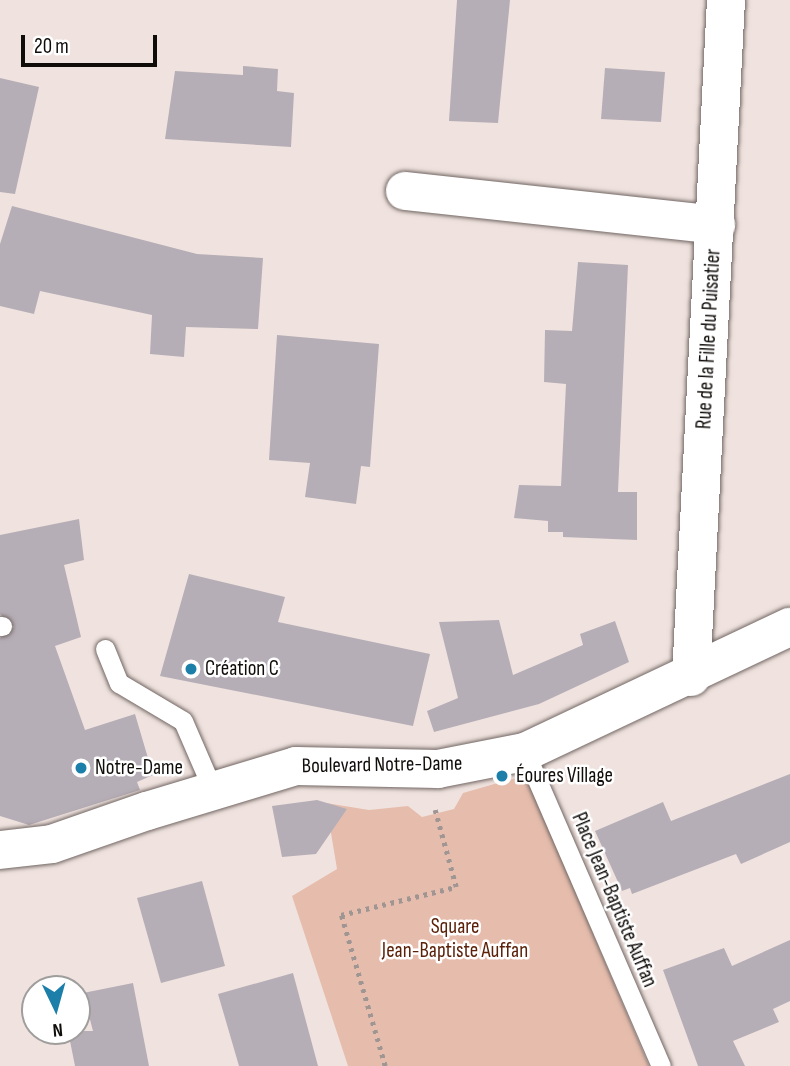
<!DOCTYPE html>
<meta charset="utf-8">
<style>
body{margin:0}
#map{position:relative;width:790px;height:1066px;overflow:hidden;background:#f0e3df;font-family:"Sofia Sans Condensed",sans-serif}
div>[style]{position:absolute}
.green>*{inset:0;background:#e6bdad}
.building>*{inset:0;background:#b6aeb6}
.path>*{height:4.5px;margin-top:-2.25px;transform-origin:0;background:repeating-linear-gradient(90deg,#9f9592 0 3.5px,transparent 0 8.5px)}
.roads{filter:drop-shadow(0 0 2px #716663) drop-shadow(0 0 2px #716663)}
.service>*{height:19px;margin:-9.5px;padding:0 9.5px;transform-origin:9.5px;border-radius:9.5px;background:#fff}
.minor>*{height:38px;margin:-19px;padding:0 19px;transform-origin:19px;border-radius:19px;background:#fff}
.tertiary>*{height:38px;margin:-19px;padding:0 19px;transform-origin:19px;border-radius:19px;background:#fff}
.dots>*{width:19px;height:19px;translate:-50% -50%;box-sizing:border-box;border:4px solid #fff;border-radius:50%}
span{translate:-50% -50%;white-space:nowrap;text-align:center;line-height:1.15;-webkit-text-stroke:5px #fff;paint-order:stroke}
.street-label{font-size:21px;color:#100c0a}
.poi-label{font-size:21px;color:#100c0a}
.left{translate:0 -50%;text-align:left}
.park-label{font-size:21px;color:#5b2109}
.north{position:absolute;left:21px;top:975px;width:70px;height:70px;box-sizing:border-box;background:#fff;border:2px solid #9f9e9d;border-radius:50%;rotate:175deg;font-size:19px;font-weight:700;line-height:28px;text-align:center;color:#100c0a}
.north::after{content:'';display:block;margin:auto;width:24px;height:32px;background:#1c7faa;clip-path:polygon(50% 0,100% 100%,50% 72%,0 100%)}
.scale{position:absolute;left:21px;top:35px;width:136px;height:32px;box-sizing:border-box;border:4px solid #100c0a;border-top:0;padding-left:9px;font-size:21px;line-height:24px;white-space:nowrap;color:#100c0a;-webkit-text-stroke:5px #fff;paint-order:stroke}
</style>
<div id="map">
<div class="green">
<i style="clip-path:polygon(526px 775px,649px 1066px,348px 1066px,292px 896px,337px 869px,326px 803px,369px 810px,408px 806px,422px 817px,454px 809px,463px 793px)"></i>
</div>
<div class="building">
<i style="clip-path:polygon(457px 0,510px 0,498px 123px,449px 121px)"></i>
<i style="clip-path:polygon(243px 66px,278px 69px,277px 91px,294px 93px,291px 147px,165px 139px,175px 71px,243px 75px)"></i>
<i style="clip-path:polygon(605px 68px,665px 72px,661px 122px,601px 119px)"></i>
<i style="clip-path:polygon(0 78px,39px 87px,15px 194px,0 192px)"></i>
<i style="clip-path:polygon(12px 206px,197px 254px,263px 258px,258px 329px,186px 327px,184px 357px,150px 354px,152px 315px,40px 291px,34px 314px,0 306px,0 244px)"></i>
<i style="clip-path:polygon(578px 262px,628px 265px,618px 492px,637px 492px,637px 540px,563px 537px,563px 532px,548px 532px,548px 521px,514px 518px,519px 485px,561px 486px,566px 384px,544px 382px,545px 330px,572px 331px)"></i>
<i style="clip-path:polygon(277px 335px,379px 344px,370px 467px,361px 466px,356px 504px,305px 497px,310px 463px,269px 460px)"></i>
<i style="clip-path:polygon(79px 519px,84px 560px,64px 565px,81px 637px,55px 646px,85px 730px,135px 714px,153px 775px,137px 782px,140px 790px,29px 825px,0 816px,0 638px,14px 627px,0 614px,0 535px)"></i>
<i style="clip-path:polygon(189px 574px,285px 597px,278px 622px,430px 654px,413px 726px,160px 676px)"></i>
<i style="clip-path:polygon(499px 620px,513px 675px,583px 645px,580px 634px,615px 621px,629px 662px,539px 704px,434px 732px,427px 711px,458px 698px,439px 622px)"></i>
<i style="clip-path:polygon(790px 774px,790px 842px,741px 864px,736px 854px,632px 894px,630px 888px,622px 891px,595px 831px,663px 802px,671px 821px)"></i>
<i style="clip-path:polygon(317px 800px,347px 809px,316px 854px,282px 857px,272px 806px)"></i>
<i style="clip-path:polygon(202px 881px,225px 966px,161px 983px,137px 898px)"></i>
<i style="clip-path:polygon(790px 940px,790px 1001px,773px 1009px,779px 1022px,733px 1041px,745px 1066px,698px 1066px,663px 970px,724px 948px,732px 966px)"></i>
<i style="clip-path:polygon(293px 973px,318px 1066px,239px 1066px,218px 994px)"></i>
<i style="clip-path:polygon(133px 983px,149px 1066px,75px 1066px,68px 1031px,93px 1031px,83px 993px)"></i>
</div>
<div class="path">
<i style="left:385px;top:1066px;width:157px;rotate:-106.2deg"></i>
<i style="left:341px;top:915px;width:118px;rotate:-13.7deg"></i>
<i style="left:456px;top:887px;width:80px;rotate:-105.3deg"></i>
</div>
<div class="roads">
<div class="service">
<i style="left:0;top:626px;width:2px"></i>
<i style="left:105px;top:649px;width:37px;rotate:68deg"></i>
<i style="left:119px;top:683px;width:74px;rotate:30.7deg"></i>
<i style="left:183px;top:721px;width:73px;rotate:66.6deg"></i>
<i style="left:525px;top:752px;width:342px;rotate:66.6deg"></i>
</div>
<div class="minor">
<i style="left:405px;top:191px;width:313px;rotate:6.2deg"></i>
<i style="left:691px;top:677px;width:678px;rotate:-87.04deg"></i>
<i style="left:147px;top:811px;width:156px;rotate:-16.8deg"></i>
<i style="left:296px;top:766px;width:142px;rotate:1.2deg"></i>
<i style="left:438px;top:769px;width:89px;rotate:-11.1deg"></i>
</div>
<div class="tertiary">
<i style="left:525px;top:752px;width:293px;rotate:-25.3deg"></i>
<i style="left:0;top:850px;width:52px;rotate:-6.6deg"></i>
<i style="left:52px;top:844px;width:101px;rotate:-19.2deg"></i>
</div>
</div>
<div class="dots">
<i style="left:191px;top:669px;background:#1c7faa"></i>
<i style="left:81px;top:768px;background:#1c7faa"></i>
<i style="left:502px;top:776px;background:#1c7faa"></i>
</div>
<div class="street-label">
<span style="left:709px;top:339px;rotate:-87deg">Rue de la Fille du Puisatier</span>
<span style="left:382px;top:765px;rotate:-1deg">Boulevard Notre-Dame</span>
<span style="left:614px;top:900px;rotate:67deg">Place Jean-Baptiste Auffan</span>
</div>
<div class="poi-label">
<span class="left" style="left:205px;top:669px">Création C</span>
<span class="left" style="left:95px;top:768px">Notre-Dame</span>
<span class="left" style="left:516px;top:776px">Éoures Village</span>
</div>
<div class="park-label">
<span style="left:455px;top:939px">Square<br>Jean-Baptiste Auffan</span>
</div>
<div class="north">N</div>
<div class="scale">20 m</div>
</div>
